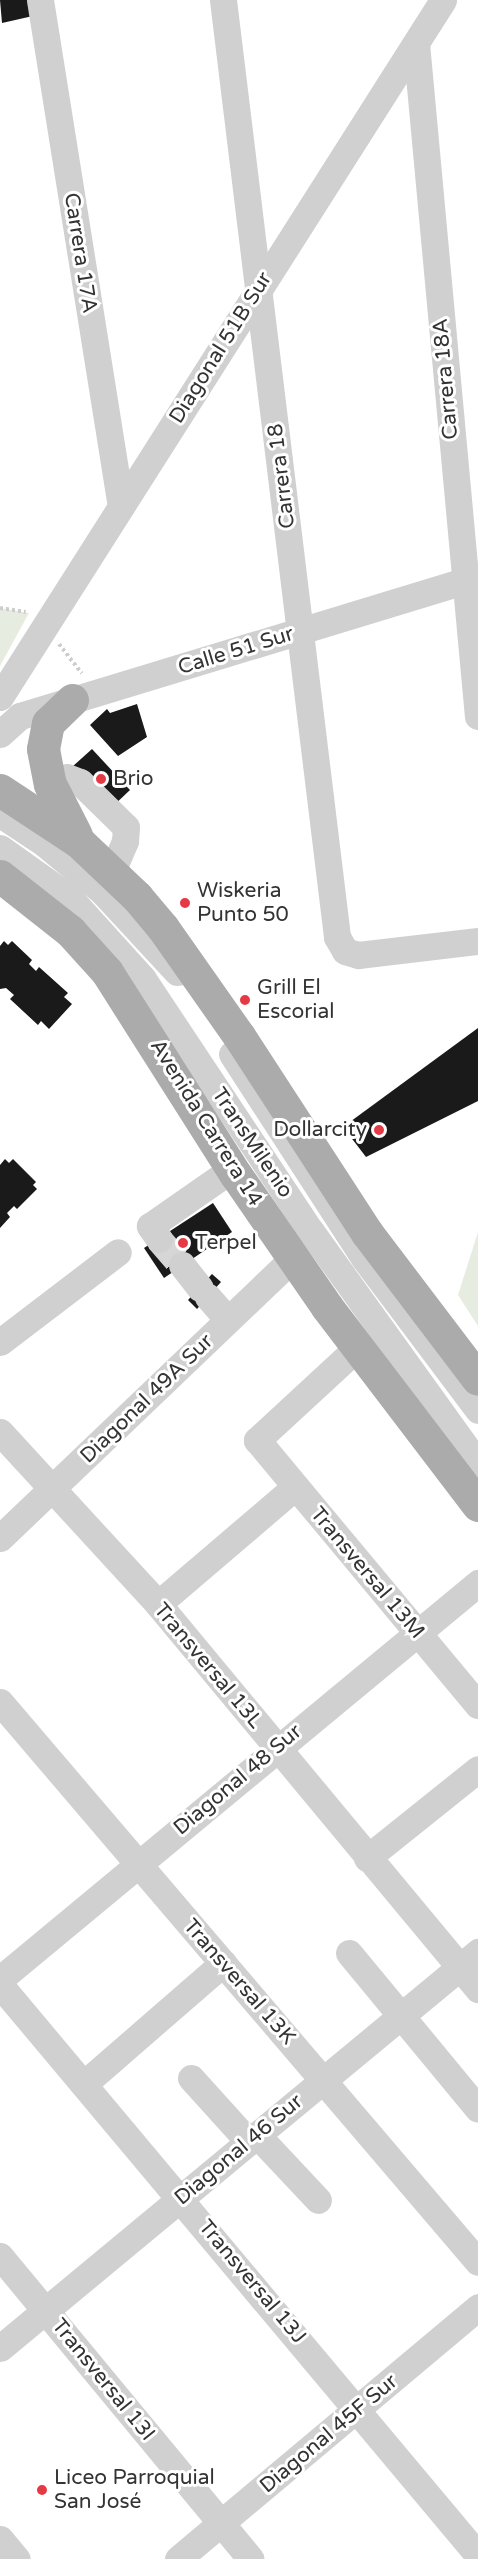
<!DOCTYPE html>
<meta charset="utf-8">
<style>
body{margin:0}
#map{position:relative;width:478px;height:2559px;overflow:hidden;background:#fff;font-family:"Varela Round",sans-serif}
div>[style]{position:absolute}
.green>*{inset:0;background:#e6ecdf}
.building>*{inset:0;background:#1a1a1a}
.minor-tunnel>*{height:27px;margin-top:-13.5px;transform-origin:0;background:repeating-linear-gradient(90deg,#d6d6d6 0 27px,transparent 0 41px)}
.path>*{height:4px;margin-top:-2px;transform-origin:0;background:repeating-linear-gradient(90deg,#cdcdcd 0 3px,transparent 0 6px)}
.minor>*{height:27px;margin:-13.5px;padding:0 13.5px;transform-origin:13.5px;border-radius:13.5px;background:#d0d0d0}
.major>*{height:33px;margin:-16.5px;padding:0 16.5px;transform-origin:16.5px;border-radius:16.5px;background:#ababab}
.dots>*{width:16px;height:16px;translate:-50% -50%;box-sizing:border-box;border:3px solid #fff;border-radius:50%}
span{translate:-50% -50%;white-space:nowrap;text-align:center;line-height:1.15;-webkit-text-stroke:6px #fff;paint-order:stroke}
.street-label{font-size:21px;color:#333}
.poi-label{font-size:21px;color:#333}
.left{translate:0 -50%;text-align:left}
.right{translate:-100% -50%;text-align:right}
</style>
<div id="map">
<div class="green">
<i style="clip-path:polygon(0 608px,29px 613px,0 666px)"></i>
<i style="clip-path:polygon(478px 1232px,478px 1326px,458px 1295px)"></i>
</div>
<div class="building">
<i style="clip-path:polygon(0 0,29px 0,33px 16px,2px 23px)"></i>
<i style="clip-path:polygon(137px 704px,147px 737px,118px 756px,90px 725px,107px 709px,110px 713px)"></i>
<i style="clip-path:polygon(92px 749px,130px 790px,111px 808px,72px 767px)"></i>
<i style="clip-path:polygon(4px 941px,8px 945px,12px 941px,32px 960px,29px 964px,36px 971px,39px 967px,68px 993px,64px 997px,72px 1004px,49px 1029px,41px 1021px,38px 1025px,10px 999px,14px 995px,6px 988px,0 989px,0 946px)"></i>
<i style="clip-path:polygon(478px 1028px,478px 1101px,366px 1157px,343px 1127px)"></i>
<i style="clip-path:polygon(5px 1159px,9px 1163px,13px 1159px,36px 1182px,33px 1185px,37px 1189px,17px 1209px,14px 1206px,7px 1213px,10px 1217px,0 1228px,0 1165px)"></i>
<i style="clip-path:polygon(213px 1203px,232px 1232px,164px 1278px,144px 1248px)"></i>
<i style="clip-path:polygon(212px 1274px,221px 1282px,197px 1309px,188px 1300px)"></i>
</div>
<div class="minor-tunnel">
<i style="left:159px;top:1239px;width:35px;rotate:49deg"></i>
</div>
<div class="path">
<i style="left:0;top:608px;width:26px;rotate:9deg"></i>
<i style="left:59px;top:644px;width:37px;rotate:52deg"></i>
</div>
<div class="minor">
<i style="left:40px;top:0;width:513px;rotate:80.92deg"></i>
<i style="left:223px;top:0;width:944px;rotate:83.06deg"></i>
<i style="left:337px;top:937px;width:16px;rotate:60deg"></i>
<i style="left:345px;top:951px;width:14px;rotate:17deg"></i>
<i style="left:358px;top:955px;width:121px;rotate:-6.7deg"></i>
<i style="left:416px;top:43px;width:676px;rotate:84.74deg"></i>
<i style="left:0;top:697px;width:826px;rotate:-57.56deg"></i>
<i style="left:0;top:734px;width:27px;rotate:-42deg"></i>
<i style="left:20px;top:716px;width:479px;rotate:-16.9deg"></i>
<i style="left:50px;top:784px;width:18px;rotate:-22deg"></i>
<i style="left:67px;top:777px;width:14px;rotate:21deg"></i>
<i style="left:80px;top:782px;width:64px;rotate:44.4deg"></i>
<i style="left:126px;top:827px;width:14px;rotate:94deg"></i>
<i style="left:125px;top:841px;width:34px;rotate:113deg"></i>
<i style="left:0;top:814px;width:53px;rotate:33.4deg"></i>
<i style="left:44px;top:843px;width:77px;rotate:39.7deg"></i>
<i style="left:103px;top:892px;width:109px;rotate:47.2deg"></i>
<i style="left:0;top:848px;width:85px;rotate:35.4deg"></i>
<i style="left:69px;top:897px;width:110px;rotate:47.9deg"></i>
<i style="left:143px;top:979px;width:301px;rotate:56.4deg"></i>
<i style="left:310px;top:1230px;width:288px;rotate:54.3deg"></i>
<i style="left:232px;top:1054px;width:243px;rotate:57.1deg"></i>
<i style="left:364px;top:1258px;width:190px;rotate:53.1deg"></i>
<i style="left:159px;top:1239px;width:16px;rotate:-125deg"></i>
<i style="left:150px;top:1226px;width:100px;rotate:-34.8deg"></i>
<i style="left:182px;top:1265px;width:29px;rotate:52deg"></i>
<i style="left:208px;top:1297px;width:30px;rotate:49deg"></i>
<i style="left:0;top:1342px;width:148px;rotate:-37.3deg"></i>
<i style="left:359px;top:1346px;width:139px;rotate:137.3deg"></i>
<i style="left:257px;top:1440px;width:345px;rotate:50.2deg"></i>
<i style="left:0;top:1432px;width:234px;rotate:47.4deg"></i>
<i style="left:158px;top:1604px;width:501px;rotate:50.27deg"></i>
<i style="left:0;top:1538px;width:405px;rotate:-43.7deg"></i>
<i style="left:158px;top:1604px;width:180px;rotate:-40.5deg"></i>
<i style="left:0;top:1702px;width:736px;rotate:49.52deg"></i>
<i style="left:367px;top:1858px;width:142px;rotate:-38.7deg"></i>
<i style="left:349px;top:1953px;width:202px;rotate:50.4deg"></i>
<i style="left:0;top:1979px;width:621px;rotate:-39.64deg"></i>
<i style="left:0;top:1985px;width:744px;rotate:50.02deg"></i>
<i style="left:191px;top:2078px;width:85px;rotate:47.9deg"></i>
<i style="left:85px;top:2083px;width:183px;rotate:-41deg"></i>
<i style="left:257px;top:2135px;width:89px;rotate:46.8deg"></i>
<i style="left:0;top:2256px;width:393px;rotate:50.4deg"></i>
<i style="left:0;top:2348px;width:621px;rotate:-39.64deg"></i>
<i style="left:0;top:2539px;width:26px;rotate:50deg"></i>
<i style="left:178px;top:2559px;width:392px;rotate:-40deg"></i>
</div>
<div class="major">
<i style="left:72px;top:700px;width:33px;rotate:136deg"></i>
<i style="left:48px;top:723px;width:26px;rotate:101deg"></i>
<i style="left:43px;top:749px;width:36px;rotate:79deg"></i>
<i style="left:50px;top:784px;width:57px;rotate:63deg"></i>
<i style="left:0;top:790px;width:95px;rotate:33.4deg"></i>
<i style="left:79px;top:842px;width:80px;rotate:43.5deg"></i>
<i style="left:137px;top:897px;width:40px;rotate:50deg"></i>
<i style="left:163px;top:928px;width:132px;rotate:54.9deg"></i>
<i style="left:239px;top:1036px;width:235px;rotate:57deg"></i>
<i style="left:367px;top:1233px;width:183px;rotate:52.8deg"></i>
<i style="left:0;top:876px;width:89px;rotate:38.2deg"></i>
<i style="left:70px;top:931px;width:55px;rotate:47.9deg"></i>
<i style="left:107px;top:972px;width:241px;rotate:57.6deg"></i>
<i style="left:236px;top:1175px;width:160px;rotate:55.4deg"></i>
<i style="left:327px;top:1307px;width:249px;rotate:52.7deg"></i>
</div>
<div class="dots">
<i style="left:101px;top:779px;background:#e63946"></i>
<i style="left:185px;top:903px;background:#e63946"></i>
<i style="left:245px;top:1000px;background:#e63946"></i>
<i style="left:379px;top:1130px;background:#e63946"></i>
<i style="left:183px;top:1243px;background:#e63946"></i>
<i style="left:42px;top:2490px;background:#e63946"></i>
</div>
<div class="street-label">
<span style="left:80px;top:253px;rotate:81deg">Carrera 17A</span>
<span style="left:221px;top:348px;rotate:-58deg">Diagonal 51B Sur</span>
<span style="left:446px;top:379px;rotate:-95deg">Carrera 18A</span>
<span style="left:282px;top:476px;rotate:-97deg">Carrera 18</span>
<span style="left:236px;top:651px;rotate:-17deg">Calle 51 Sur</span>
<span style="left:206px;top:1123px;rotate:58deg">Avenida Carrera 14</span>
<span style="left:252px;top:1143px;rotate:56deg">TransMilenio</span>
<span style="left:147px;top:1399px;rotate:-44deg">Diagonal 49A Sur</span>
<span style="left:367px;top:1573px;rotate:50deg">Transversal 13M</span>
<span style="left:208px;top:1666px;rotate:50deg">Transversal 13L</span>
<span style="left:238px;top:1780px;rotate:-40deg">Diagonal 48 Sur</span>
<span style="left:239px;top:1982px;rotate:49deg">Transversal 13K</span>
<span style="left:239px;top:2150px;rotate:-40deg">Diagonal 46 Sur</span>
<span style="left:252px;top:2282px;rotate:50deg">Transversal 13J</span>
<span style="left:103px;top:2380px;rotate:51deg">Transversal 13I</span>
<span style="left:329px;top:2434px;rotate:-40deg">Diagonal 45F Sur</span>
</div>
<div class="poi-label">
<span class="left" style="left:113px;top:779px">Brio</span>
<span class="left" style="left:197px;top:903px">Wiskeria<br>Punto 50</span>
<span class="left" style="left:257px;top:1000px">Grill El<br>Escorial</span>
<span class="right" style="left:367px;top:1130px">Dollarcity</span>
<span class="left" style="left:195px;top:1243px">Terpel</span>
<span class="left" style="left:54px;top:2490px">Liceo Parroquial<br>San José</span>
</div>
</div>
